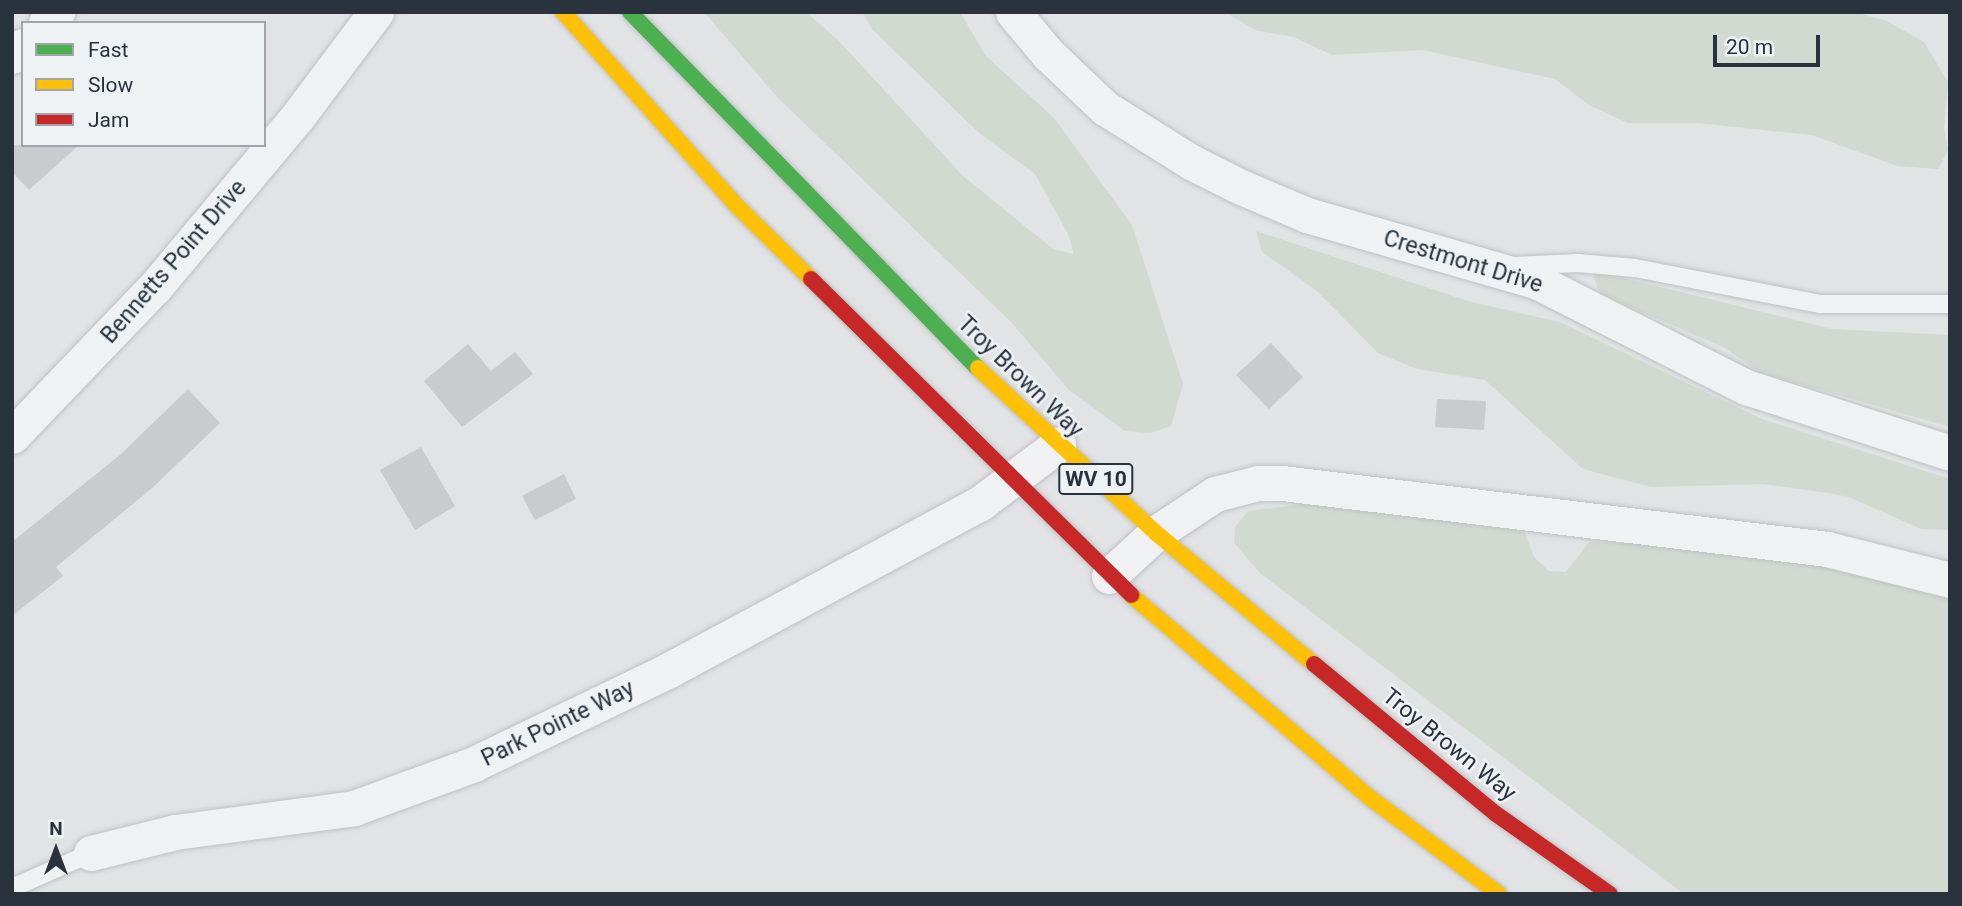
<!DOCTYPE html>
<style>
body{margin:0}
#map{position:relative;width:1962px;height:906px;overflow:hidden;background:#e1e3e5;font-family:Roboto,sans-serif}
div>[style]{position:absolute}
.green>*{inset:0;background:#d2d9d1}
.building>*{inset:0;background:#c9cbcd}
.roads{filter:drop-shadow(0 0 2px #bfc1c3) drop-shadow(0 0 2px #bfc1c3)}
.lane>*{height:18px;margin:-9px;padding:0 9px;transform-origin:9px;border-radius:9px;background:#f0f1f2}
.street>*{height:35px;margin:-17.5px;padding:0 17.5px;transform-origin:17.5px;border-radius:17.5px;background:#f0f1f2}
.fast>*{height:16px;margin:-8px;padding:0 8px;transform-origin:8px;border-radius:8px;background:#4caf50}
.slow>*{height:16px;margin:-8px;padding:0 8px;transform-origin:8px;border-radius:8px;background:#ffc107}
.jam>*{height:16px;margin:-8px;padding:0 8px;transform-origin:8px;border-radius:8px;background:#c62828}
span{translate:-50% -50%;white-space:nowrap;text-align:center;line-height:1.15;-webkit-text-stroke:5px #eef2f5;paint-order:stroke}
.shield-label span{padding:2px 5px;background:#eef2f5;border:2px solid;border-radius:5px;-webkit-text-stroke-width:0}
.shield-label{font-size:21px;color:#29323d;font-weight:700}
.street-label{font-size:23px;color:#29323d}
.frame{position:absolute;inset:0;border:14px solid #29323d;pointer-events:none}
.legend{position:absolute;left:21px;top:21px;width:245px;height:126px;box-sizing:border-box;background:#eef2f5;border:2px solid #9fa5ab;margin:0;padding:9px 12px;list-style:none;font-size:21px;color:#29323d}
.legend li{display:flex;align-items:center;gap:14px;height:35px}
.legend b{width:35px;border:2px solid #9fa5ab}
.north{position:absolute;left:21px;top:815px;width:70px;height:70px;-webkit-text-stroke:5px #eef2f5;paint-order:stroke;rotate:0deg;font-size:19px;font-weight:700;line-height:28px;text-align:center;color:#29323d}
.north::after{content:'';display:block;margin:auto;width:24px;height:32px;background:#29323d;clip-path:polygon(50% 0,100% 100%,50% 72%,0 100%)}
.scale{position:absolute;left:1713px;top:35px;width:107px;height:32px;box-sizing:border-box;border:4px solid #29323d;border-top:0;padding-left:9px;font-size:21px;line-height:24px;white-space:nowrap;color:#29323d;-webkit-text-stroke:5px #eef2f5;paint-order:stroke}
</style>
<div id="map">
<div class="green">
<i style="clip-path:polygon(704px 12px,806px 12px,839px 41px,963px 176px,1053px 249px,1074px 254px,1068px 234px,1035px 174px,979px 133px,872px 29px,862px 12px,960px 12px,985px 55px,1054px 118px,1132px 225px,1183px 384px,1171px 426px,1150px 433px,1125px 431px,1069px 390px,1010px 321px,778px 98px)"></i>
<i style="clip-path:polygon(1225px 12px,1852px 12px,1885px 20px,1924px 42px,1948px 82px,1944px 128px,1948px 150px,1938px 169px,1897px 166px,1812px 135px,1697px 123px,1628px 123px,1589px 105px,1555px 79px,1423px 50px,1332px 55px,1294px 37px,1255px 30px)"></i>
<i style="clip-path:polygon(1256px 231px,1471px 302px,1560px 322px,1762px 419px,1950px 479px,1950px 530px,1921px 529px,1849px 497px,1828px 493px,1763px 484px,1651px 487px,1583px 469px,1485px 380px,1417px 369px,1378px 353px,1316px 290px,1262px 252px)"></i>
<i style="clip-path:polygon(1593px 275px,1616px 276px,1832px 329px,1950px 335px,1950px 427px,1761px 373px,1723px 347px,1600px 294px)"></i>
<i style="clip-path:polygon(1304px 504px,1488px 521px,1525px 533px,1534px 557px,1549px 571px,1566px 572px,1589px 542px,1632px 543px,1845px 569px,1950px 600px,1950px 894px,1684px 894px,1261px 574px,1234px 543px,1235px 527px,1248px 511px)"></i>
</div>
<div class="building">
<i style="clip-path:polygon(12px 145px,79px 145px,29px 190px,12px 172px)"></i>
<i style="clip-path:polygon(1271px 343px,1303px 377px,1269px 409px,1236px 375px)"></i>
<i style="clip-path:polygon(468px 344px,491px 371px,515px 352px,533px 374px,462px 427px,424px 381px)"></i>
<i style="clip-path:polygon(188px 389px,220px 423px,151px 489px,56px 567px,63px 576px,12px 616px,12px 542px,121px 454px)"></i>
<i style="clip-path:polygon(1437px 399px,1486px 401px,1484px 430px,1435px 427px)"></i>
<i style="clip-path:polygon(421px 447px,455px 506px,415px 530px,380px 470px)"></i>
<i style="clip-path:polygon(564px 474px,576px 499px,535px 520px,522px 496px)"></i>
</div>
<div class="roads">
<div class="lane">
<i style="left:1513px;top:266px;width:65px;rotate:-2.6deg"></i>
<i style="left:1578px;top:263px;width:57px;rotate:5deg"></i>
<i style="left:1635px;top:268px;width:188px;rotate:11deg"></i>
<i style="left:1820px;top:304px;width:130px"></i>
<i style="left:12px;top:888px;width:86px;rotate:-23.9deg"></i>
</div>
<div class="street">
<i style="left:1013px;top:12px;width:55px;rotate:50.2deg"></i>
<i style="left:1048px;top:54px;width:79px;rotate:43.5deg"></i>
<i style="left:1105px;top:108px;width:102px;rotate:32.1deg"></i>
<i style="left:1191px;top:162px;width:56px;rotate:26.6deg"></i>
<i style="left:1241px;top:187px;width:72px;rotate:23deg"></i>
<i style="left:1307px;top:215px;width:238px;rotate:16.1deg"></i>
<i style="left:1536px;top:281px;width:235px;rotate:26.8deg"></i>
<i style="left:1746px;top:387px;width:214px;rotate:17.9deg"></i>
<i style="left:46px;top:23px;width:16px;rotate:-45deg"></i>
<i style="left:12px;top:56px;width:15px;rotate:-42deg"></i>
<i style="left:12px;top:436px;width:207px;rotate:-46.2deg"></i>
<i style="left:155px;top:287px;width:223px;rotate:-50.1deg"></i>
<i style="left:298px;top:116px;width:130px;rotate:-53.1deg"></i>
<i style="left:1109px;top:576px;width:64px;rotate:-42.5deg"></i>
<i style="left:1156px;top:533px;width:71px;rotate:-33.5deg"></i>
<i style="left:1215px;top:494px;width:44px;rotate:-14.3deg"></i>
<i style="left:1258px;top:483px;width:24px"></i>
<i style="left:1282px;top:483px;width:549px;rotate:6.9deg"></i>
<i style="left:1827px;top:549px;width:127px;rotate:14.1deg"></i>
<i style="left:91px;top:853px;width:87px;rotate:-14deg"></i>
<i style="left:175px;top:832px;width:181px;rotate:-7.6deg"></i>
<i style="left:354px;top:808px;width:128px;rotate:-20.1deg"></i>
<i style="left:474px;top:764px;width:216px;rotate:-25.7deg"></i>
<i style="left:669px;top:670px;width:352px;rotate:-28.2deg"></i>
<i style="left:979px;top:504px;width:99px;rotate:-36.8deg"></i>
</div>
<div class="fast">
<i style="left:630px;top:12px;width:498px;rotate:45.7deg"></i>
</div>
<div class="slow">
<i style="left:563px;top:12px;width:261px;rotate:48.1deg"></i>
<i style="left:737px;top:206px;width:104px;rotate:44.6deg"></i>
<i style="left:978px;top:368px;width:243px;rotate:42.8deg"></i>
<i style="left:1156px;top:533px;width:205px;rotate:39.7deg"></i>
<i style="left:1131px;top:595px;width:317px;rotate:40.3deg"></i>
<i style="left:1373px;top:800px;width:157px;rotate:36.7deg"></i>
</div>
<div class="jam">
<i style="left:811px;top:279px;width:450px;rotate:44.6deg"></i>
<i style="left:1314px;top:664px;width:236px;rotate:39.5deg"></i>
<i style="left:1496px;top:814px;width:139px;rotate:35.1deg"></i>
</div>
</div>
<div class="shield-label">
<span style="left:1096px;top:479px">WV 10</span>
</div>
<div class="street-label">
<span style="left:174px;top:262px;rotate:-49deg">Bennetts Point Drive</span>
<span style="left:1463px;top:262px;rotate:17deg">Crestmont Drive</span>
<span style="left:1020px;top:377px;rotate:44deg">Troy Brown Way</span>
<span style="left:558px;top:724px;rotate:-26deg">Park Pointe Way</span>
<span style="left:1449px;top:745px;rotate:39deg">Troy Brown Way</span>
</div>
<div class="frame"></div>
<ul class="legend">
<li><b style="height:9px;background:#4caf50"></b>Fast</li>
<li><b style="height:9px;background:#ffc107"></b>Slow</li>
<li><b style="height:9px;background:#c62828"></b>Jam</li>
</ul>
<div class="north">N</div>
<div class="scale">20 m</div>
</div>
